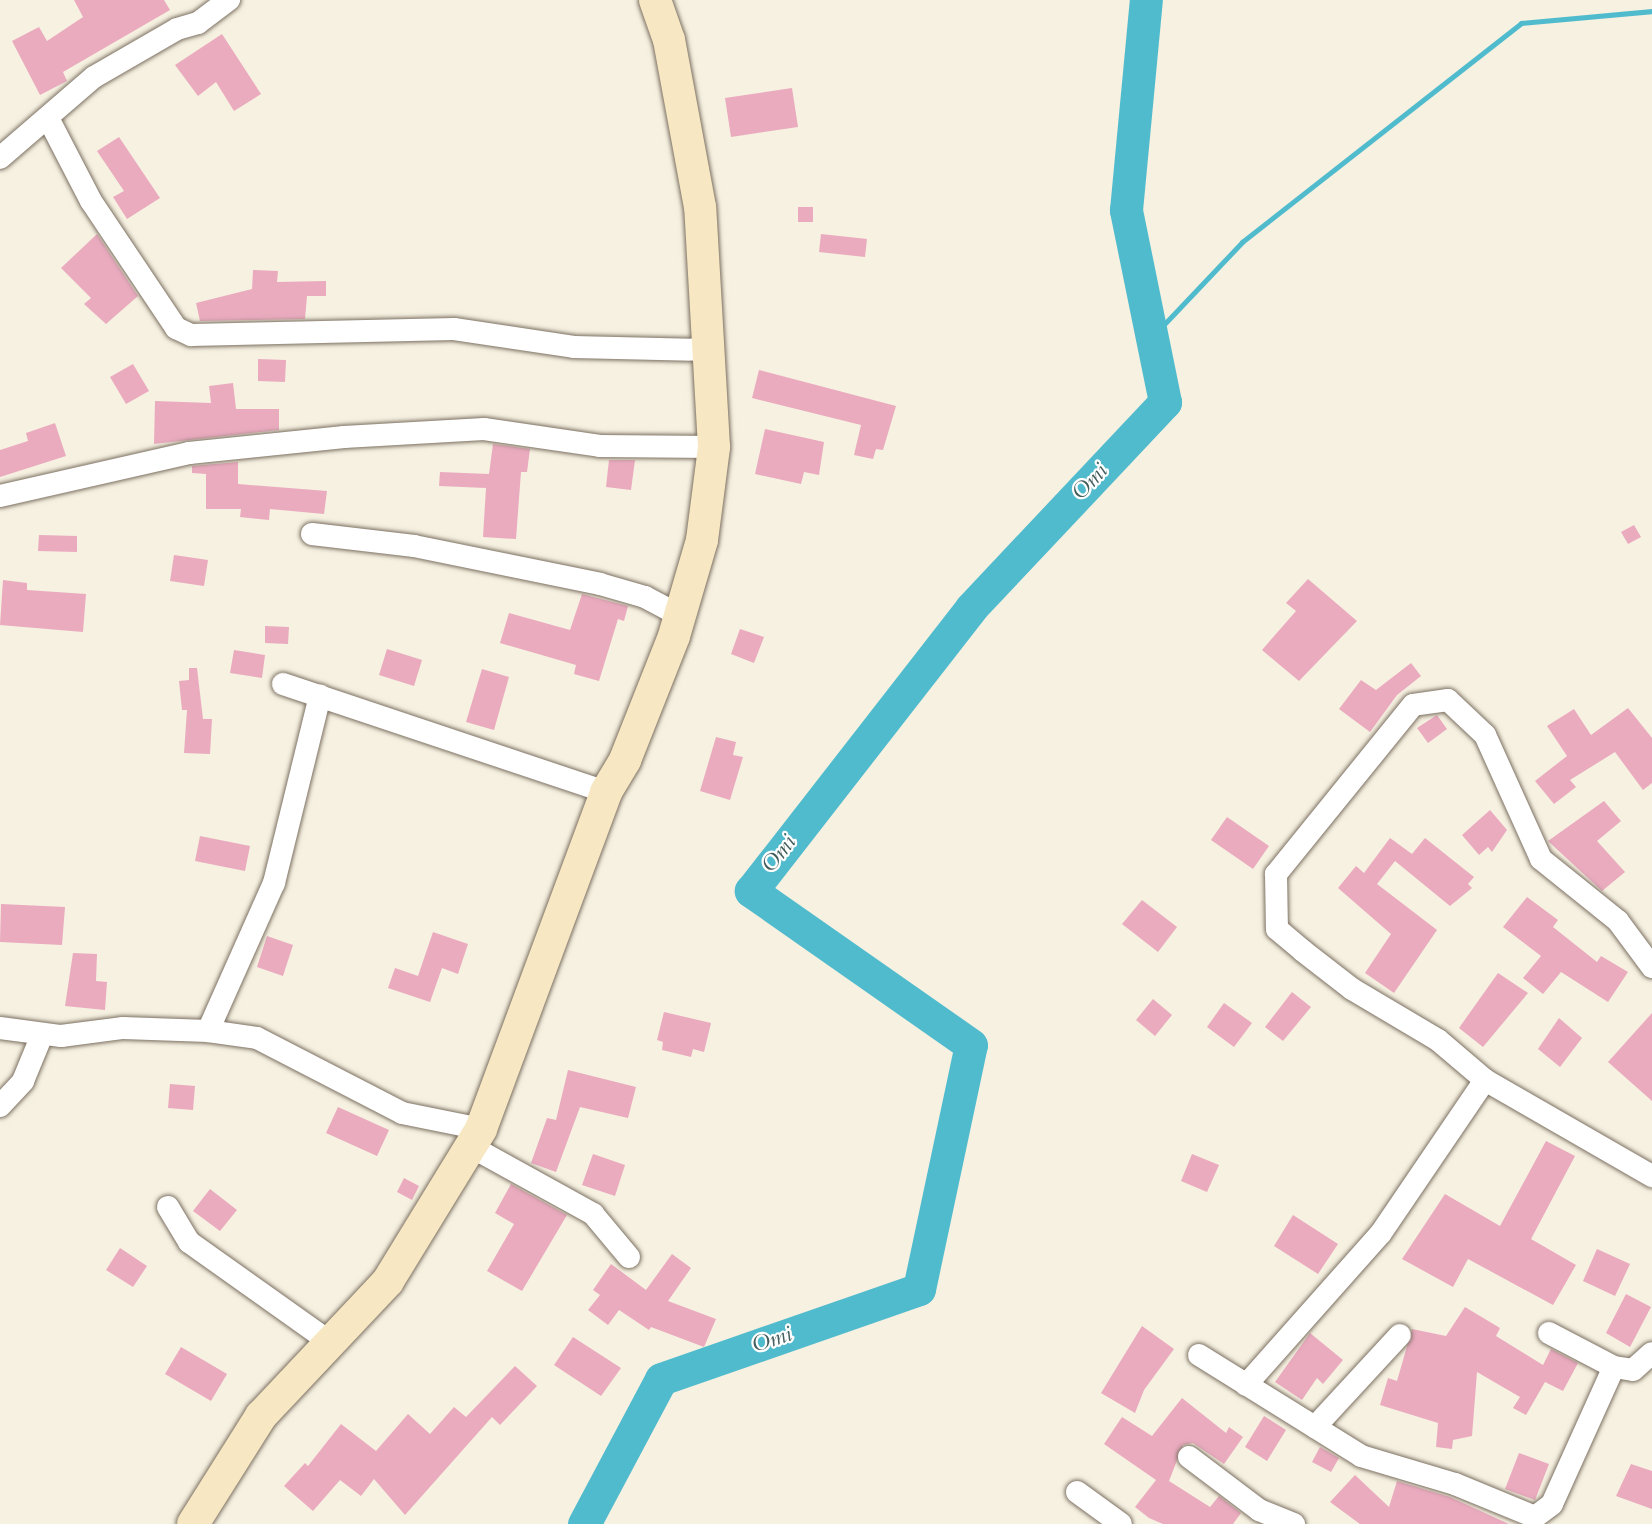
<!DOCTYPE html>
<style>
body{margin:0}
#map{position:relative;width:1652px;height:1524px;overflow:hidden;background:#f6f1e1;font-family:Cardo,serif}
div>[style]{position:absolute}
.stream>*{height:5px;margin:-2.5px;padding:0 2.5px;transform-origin:2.5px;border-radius:2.5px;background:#51bbce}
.river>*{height:33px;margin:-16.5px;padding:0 16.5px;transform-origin:16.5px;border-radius:16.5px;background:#51bbce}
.building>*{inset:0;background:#eaabbf}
.roads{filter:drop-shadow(0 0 2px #7c7062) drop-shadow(0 0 2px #7c7062)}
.minor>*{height:22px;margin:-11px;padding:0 11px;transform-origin:11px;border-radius:11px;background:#fff}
.secondary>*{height:32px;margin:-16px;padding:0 16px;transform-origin:16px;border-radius:16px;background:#f7e8c3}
span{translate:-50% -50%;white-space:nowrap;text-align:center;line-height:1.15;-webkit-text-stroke:4.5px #fff;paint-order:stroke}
.water-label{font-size:22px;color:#435d5c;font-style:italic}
</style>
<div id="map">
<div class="stream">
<i style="left:1152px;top:337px;width:131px;rotate:-46.5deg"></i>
<i style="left:1242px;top:242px;width:355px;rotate:-38.1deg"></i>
<i style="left:1521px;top:23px;width:132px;rotate:-5.2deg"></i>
</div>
<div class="river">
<i style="left:584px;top:1524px;width:164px;rotate:-62deg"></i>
<i style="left:661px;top:1379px;width:273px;rotate:-19.2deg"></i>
<i style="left:919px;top:1289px;width:249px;rotate:-78deg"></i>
<i style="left:971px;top:1045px;width:269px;rotate:-145deg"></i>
<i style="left:751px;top:891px;width:358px;rotate:-52.1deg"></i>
<i style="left:971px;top:608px;width:283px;rotate:-46.7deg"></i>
<i style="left:1165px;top:402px;width:196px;rotate:-101.5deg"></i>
<i style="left:1126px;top:210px;width:211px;rotate:-84.6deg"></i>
</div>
<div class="building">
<i style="clip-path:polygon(74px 0,164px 0,170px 10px,63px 72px,67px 81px,40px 95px,12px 41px,39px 27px,47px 41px,83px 17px)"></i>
<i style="clip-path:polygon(222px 34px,261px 94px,234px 111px,216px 82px,198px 96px,175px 65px)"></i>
<i style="clip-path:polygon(792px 88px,798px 127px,731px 137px,725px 98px)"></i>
<i style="clip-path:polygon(119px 137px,160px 198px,127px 219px,113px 197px,124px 191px,97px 151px)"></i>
<i style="clip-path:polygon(798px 207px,813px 207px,813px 222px,798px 222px)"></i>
<i style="clip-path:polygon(97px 234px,138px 296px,106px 324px,84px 304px,91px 298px,61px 268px)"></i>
<i style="clip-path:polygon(821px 234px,867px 239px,865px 257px,819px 252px)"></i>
<i style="clip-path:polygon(253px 270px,278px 271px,277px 282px,326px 281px,326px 296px,307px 296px,305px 319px,200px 321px,196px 303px,252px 289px)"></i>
<i style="clip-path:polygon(258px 359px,286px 360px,285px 382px,258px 381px)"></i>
<i style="clip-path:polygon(133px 364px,149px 391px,126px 404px,110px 377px)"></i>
<i style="clip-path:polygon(759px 370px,896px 406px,883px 450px,876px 449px,873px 459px,854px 455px,861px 425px,752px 398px)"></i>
<i style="clip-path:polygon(233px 383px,236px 409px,279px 409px,279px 430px,154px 444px,155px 401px,211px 403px,209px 386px)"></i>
<i style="clip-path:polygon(55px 423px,66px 456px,0 477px,0 450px,28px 441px,26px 433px)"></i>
<i style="clip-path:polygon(765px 429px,824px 442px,819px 475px,804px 472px,801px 484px,755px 474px)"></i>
<i style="clip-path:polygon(493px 444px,530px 449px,527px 472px,521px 472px,516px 539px,483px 537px,486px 488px,439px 486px,440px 472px,489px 474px)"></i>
<i style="clip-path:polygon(609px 460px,635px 460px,631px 490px,606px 487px)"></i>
<i style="clip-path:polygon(238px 462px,238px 484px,327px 491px,324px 514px,270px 509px,269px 520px,240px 517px,241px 509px,206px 509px,206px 474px,192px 473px,192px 466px)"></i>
<i style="clip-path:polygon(1634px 525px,1641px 537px,1628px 544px,1621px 532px)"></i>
<i style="clip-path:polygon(39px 535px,77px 536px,77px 552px,38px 551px)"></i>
<i style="clip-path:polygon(174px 555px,208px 560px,204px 586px,170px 581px)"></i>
<i style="clip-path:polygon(1308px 579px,1357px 621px,1299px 681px,1262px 650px,1296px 611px,1286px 603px)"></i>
<i style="clip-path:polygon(3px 580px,27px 583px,27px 590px,86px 594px,83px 632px,0 625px)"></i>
<i style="clip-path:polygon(582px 594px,628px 606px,624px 621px,618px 619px,599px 681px,574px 674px,576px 665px,500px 643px,509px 613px,570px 630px)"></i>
<i style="clip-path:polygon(265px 626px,289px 627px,288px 644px,265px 643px)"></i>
<i style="clip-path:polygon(740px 629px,764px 637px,754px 663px,731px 654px)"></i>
<i style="clip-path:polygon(387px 649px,422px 660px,414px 686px,379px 675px)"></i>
<i style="clip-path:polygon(234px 650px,265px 655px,262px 678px,230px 673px)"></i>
<i style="clip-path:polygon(1411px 663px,1421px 676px,1397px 695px,1370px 732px,1339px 709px,1361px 680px,1376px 690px)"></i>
<i style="clip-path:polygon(189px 668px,197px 668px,203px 719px,212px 719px,210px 754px,184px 753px,187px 710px,182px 710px,179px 681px,189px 680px)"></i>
<i style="clip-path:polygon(482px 669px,509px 677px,494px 730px,466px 722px)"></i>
<i style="clip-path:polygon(1628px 708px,1652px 738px,1652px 783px,1643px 790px,1615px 752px,1570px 780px,1576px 787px,1554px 804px,1535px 781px,1567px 756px,1547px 726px,1574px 709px,1591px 735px)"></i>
<i style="clip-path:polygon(1437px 715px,1447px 729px,1428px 743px,1417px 728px)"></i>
<i style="clip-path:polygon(716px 737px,736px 742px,733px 755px,743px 757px,730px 800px,700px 791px)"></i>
<i style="clip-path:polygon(1604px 801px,1621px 821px,1597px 841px,1625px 872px,1602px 891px,1548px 841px)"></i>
<i style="clip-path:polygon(1490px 810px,1507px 830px,1492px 852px,1488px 847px,1479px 855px,1462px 835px)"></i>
<i style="clip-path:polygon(1227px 817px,1269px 846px,1253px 869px,1211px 840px)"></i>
<i style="clip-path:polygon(200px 836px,250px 846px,245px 871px,195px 861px)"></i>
<i style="clip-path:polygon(1390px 838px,1412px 854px,1425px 838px,1474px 877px,1468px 884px,1472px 888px,1450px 906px,1395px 861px,1377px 884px,1437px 930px,1394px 993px,1365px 973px,1391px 934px,1338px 888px,1356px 866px,1364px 873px)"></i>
<i style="clip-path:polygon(1527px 897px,1558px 920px,1553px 927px,1597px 962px,1601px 956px,1628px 972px,1608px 1002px,1561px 972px,1543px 994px,1523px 978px,1541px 956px,1503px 927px)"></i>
<i style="clip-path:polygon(1142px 900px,1177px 927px,1158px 952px,1122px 924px)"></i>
<i style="clip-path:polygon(1px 904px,65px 907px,62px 945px,0 942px)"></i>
<i style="clip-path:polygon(433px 932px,468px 944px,458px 974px,442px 968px,430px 1002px,388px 988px,395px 968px,418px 976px)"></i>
<i style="clip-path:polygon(267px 936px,293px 945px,283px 976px,257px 967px)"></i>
<i style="clip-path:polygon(73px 953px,97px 954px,96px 981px,107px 982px,105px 1010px,65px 1006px)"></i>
<i style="clip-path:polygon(1498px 973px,1528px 993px,1483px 1047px,1459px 1028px)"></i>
<i style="clip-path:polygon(1292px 992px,1311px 1007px,1283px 1041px,1265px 1027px)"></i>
<i style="clip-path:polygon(1153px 999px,1172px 1015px,1155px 1036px,1136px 1020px)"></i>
<i style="clip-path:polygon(1224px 1003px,1252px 1023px,1234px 1047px,1207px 1027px)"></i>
<i style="clip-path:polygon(664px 1012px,711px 1023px,704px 1052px,693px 1049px,691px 1057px,662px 1050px,663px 1042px,657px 1040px)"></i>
<i style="clip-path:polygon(1652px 1013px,1652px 1101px,1608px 1062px)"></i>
<i style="clip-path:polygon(1559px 1018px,1582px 1038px,1560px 1067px,1538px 1049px)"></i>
<i style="clip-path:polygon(568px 1070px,636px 1087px,628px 1118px,580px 1107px,556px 1172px,531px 1163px,547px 1118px,556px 1120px)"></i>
<i style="clip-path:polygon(170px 1084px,195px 1086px,193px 1110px,168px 1108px)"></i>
<i style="clip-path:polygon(338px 1107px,389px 1130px,377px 1156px,326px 1133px)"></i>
<i style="clip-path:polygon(1546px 1141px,1575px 1156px,1531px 1239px,1576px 1265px,1553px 1305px,1468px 1259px,1453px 1287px,1402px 1259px,1445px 1194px,1500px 1226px)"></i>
<i style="clip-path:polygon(593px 1154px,625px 1165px,615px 1196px,582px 1185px)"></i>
<i style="clip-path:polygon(1192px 1154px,1219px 1165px,1207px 1192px,1181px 1181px)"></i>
<i style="clip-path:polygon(404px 1178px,419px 1186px,412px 1200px,397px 1192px)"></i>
<i style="clip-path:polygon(511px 1184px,567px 1215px,522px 1291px,487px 1271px,514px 1224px,495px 1213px)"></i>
<i style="clip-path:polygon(210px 1189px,237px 1210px,220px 1231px,193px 1211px)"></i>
<i style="clip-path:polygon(1293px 1215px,1338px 1244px,1318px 1274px,1274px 1246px)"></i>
<i style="clip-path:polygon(120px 1248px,147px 1266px,133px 1287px,106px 1270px)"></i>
<i style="clip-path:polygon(1597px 1249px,1630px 1264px,1615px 1296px,1583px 1281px)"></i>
<i style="clip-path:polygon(672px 1254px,691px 1268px,668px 1301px,716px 1319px,704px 1347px,651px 1327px,649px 1330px,619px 1310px,608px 1325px,588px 1310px,600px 1295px,593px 1290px,611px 1264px,646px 1290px)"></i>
<i style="clip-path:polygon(1626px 1294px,1651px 1307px,1630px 1347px,1606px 1333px)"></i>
<i style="clip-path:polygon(1465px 1307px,1500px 1328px,1496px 1336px,1543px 1365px,1551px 1349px,1578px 1363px,1563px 1391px,1545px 1382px,1526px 1415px,1513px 1408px,1520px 1397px,1477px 1372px,1472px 1436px,1453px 1440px,1452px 1449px,1436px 1447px,1438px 1423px,1380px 1405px,1388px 1378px,1397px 1381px,1412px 1329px,1446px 1336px)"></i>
<i style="clip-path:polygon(1142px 1326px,1174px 1349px,1144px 1390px,1135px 1413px,1101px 1393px)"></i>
<i style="clip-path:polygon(1310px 1333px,1343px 1360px,1323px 1384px,1317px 1378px,1302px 1400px,1275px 1382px)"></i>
<i style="clip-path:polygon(573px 1337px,621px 1368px,601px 1396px,554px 1365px)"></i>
<i style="clip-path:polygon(181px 1347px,227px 1374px,211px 1401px,165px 1374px)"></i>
<i style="clip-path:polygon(515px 1366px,537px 1386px,500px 1425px,492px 1417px,405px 1515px,374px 1479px,361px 1496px,340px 1480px,313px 1511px,284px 1486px,305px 1463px,308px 1466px,341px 1424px,376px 1451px,408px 1414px,430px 1434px,454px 1407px,466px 1417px)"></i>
<i style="clip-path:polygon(1182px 1398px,1226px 1433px,1229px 1427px,1243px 1437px,1224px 1464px,1193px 1443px,1183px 1445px,1169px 1481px,1210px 1507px,1219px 1496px,1241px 1513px,1233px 1524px,1163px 1524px,1149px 1518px,1135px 1507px,1156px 1480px,1104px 1444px,1122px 1417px,1152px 1436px)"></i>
<i style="clip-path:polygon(1264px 1416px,1286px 1430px,1267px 1461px,1245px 1447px)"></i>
<i style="clip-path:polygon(1320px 1447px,1339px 1458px,1331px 1472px,1312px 1462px)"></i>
<i style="clip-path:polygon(1519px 1453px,1549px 1464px,1535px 1500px,1505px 1489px)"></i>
<i style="clip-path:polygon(1631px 1464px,1652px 1471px,1652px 1509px,1616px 1496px)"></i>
<i style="clip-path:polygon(1355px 1475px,1389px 1507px,1397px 1481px,1450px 1497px,1509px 1524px,1360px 1524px,1330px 1502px)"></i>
</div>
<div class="roads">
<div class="minor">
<i style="left:48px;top:118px;width:93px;rotate:62.6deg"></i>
<i style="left:91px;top:201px;width:153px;rotate:56.2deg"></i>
<i style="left:176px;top:328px;width:17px;rotate:25deg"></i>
<i style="left:191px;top:335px;width:263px;rotate:-1.3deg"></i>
<i style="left:454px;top:329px;width:121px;rotate:8.5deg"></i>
<i style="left:574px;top:347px;width:135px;rotate:1.3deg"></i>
<i style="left:0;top:158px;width:124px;rotate:-40.8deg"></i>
<i style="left:94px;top:77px;width:96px;rotate:-30deg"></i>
<i style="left:177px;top:29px;width:22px;rotate:-16deg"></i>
<i style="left:198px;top:23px;width:39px;rotate:-37deg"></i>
<i style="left:0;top:496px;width:194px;rotate:-12.8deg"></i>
<i style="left:189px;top:453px;width:156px;rotate:-5.9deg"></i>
<i style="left:344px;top:437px;width:140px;rotate:-3.3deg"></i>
<i style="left:484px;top:429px;width:117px;rotate:8.3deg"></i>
<i style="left:600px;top:446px;width:114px;rotate:0.5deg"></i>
<i style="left:312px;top:534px;width:103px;rotate:6.7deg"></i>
<i style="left:414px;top:546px;width:190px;rotate:11.5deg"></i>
<i style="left:600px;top:584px;width:47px;rotate:16.1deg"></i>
<i style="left:645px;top:597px;width:40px;rotate:28deg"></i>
<i style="left:283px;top:684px;width:341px;rotate:18.5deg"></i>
<i style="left:1652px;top:967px;width:57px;rotate:-126.5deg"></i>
<i style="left:1618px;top:921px;width:99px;rotate:-141.2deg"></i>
<i style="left:1541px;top:859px;width:136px;rotate:-114.3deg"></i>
<i style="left:1485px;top:735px;width:51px;rotate:-136.6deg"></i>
<i style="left:1448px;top:700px;width:35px;rotate:172deg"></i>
<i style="left:1413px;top:705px;width:218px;rotate:129deg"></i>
<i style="left:1276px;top:874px;width:55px;rotate:89deg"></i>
<i style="left:1277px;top:929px;width:34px;rotate:40deg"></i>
<i style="left:1303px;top:951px;width:62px;rotate:37.8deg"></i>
<i style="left:1352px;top:989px;width:100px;rotate:30.7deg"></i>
<i style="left:1438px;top:1040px;width:62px;rotate:40.4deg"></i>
<i style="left:1485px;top:1080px;width:193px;rotate:29.9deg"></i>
<i style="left:0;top:1028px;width:62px;rotate:7.5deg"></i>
<i style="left:61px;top:1036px;width:63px;rotate:-7.4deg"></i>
<i style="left:123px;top:1028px;width:85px;rotate:2deg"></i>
<i style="left:208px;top:1031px;width:49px;rotate:8.1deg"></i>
<i style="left:257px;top:1038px;width:163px;rotate:27.3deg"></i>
<i style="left:402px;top:1113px;width:81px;rotate:11.4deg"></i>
<i style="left:208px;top:1031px;width:162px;rotate:-66deg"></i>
<i style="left:274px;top:883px;width:193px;rotate:-76.2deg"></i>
<i style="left:0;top:1106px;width:34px;rotate:-47deg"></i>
<i style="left:23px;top:1081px;width:50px;rotate:-67.6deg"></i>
<i style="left:470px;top:1146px;width:141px;rotate:28.9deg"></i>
<i style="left:593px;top:1214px;width:56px;rotate:50.1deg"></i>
<i style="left:168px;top:1207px;width:41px;rotate:59deg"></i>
<i style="left:189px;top:1242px;width:174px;rotate:35.4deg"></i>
<i style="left:1549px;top:1333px;width:73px;rotate:27.6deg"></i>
<i style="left:1199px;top:1355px;width:191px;rotate:31.9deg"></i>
<i style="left:1361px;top:1456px;width:98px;rotate:16.6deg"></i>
<i style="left:1455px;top:1484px;width:87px;rotate:22.4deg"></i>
<i style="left:1535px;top:1517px;width:21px;rotate:-37deg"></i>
<i style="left:1552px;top:1504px;width:150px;rotate:-65.7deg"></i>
<i style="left:1614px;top:1367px;width:19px;rotate:9deg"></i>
<i style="left:1633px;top:1370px;width:25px;rotate:-42deg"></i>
<i style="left:1246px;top:1385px;width:203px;rotate:-48.4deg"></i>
<i style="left:1381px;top:1233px;width:185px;rotate:-55.8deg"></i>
<i style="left:1315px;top:1427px;width:125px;rotate:-47.3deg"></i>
<i style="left:1189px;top:1457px;width:88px;rotate:37.1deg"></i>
<i style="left:1259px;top:1510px;width:38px;rotate:22deg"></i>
<i style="left:1077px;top:1492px;width:54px;rotate:36deg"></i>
</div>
<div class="secondary">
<i style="left:193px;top:1524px;width:128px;rotate:-57.8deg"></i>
<i style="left:261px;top:1416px;width:185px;rotate:-46.7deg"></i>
<i style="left:388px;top:1281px;width:178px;rotate:-58.5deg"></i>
<i style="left:481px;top:1129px;width:359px;rotate:-69.6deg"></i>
<i style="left:606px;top:792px;width:37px;rotate:-59deg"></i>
<i style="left:625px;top:760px;width:133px;rotate:-68.4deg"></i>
<i style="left:674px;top:636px;width:100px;rotate:-73.7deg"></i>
<i style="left:702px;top:540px;width:94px;rotate:-82.6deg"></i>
<i style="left:714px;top:447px;width:240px;rotate:-93.3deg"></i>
<i style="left:700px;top:207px;width:170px;rotate:-100.5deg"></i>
<i style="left:669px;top:40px;width:42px;rotate:-109.3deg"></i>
</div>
</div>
<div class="water-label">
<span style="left:1090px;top:482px;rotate:-47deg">Omi</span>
<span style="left:779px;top:854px;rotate:-52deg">Omi</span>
<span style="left:772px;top:1340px;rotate:-19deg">Omi</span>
</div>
</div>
